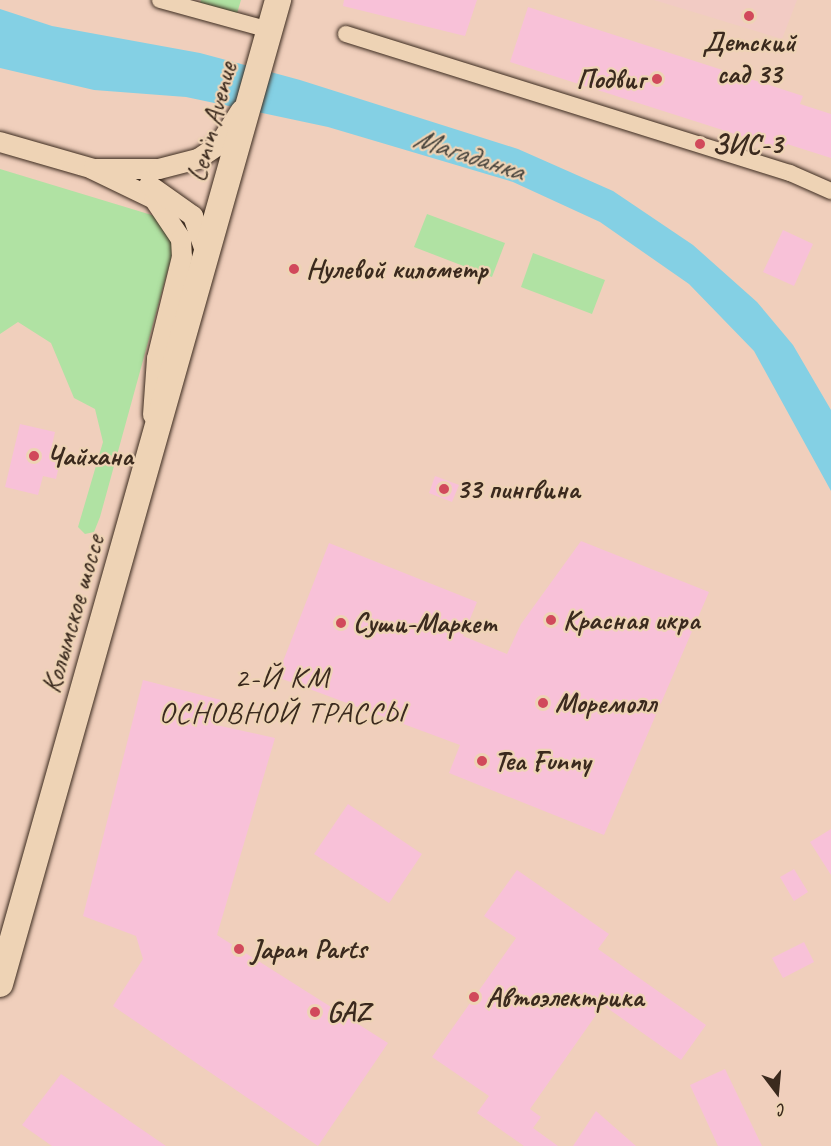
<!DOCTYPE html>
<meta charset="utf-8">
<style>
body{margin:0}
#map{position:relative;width:831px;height:1146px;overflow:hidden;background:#f0cfbc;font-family:Caveat,sans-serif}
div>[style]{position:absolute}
.built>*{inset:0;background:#f2cbc4}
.green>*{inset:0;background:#b0e2a3}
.water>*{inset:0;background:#84d0e4}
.building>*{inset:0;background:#f8c1d8}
.roads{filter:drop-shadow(0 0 2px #3b2a1e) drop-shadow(0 0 2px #3b2a1e)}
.minor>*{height:16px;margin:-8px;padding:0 8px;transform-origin:8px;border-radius:8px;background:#eed3b5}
.tertiary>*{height:20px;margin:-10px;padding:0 10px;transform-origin:10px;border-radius:10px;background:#eed3b5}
.primary>*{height:26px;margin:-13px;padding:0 13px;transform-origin:13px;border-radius:13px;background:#eed3b5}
.dots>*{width:16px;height:16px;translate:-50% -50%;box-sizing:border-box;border:3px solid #eed3b5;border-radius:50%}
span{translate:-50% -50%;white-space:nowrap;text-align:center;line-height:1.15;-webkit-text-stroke:4.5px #eed3b5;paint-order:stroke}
.poi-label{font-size:28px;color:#3b2a1e;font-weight:700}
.right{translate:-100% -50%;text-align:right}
.left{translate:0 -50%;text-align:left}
.street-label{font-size:28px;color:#3b2a1e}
.water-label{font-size:30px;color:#46433c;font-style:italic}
.neighbourhood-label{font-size:30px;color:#3b2a1e;letter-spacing:1.5px}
.north{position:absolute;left:747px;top:1062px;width:60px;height:60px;-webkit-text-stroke:4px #eed3b5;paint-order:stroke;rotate:164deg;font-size:16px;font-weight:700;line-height:24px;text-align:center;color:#3b2a1e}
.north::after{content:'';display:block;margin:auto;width:21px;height:27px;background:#3b2a1e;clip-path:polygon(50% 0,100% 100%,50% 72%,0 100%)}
</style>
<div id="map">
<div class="built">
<i style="clip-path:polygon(654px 0,797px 0,782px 39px)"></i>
</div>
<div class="green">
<i style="clip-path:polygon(201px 0,241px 0,235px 20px,198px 10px)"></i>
<i style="clip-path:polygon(0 169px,155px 216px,175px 244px,100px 517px,94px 532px,85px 534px,78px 527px,103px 442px,95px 409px,74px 398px,51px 343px,18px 322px,0 334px)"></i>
<i style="clip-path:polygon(427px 214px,505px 243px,492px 277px,414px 247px)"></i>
<i style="clip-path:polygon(533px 253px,605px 280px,592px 314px,521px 287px)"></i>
</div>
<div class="water">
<i style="clip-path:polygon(0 9px,52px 26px,200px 53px,300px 80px,518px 149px,613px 191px,693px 245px,757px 302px,793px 345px,831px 410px,831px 491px,754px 351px,689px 284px,600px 222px,513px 182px,328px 127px,186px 97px,94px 90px,0 68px)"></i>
</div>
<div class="building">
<i style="clip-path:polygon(344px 0,477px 0,465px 36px,343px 6px)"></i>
<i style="clip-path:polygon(528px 7px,803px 96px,800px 104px,831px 114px,831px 158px,787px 144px,785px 150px,510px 62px)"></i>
<i style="clip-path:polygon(783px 230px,813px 244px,794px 286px,763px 272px)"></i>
<i style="clip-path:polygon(20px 424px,55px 432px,49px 458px,60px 461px,56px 479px,43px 476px,38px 495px,5px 487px)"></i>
<i style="clip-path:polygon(435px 476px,459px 485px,452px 502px,429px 493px)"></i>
<i style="clip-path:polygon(581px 541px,709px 592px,604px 835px,449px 773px,460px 745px,277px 677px,329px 543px,477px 602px,463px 636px,507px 654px,521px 624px)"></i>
<i style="clip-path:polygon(143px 680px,221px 700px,216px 725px,275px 738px,217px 935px,388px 1043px,318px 1146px,113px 1006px,143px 959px,136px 936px,83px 916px)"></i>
<i style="clip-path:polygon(348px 804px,422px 854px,389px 903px,314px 854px)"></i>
<i style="clip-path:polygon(831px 829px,831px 875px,810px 842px)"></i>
<i style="clip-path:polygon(794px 869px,808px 892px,794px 901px,780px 877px)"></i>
<i style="clip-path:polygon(517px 870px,609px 934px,598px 949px,706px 1025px,681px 1060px,603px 1005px,530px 1109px,541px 1117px,533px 1128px,558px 1146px,524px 1146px,477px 1113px,489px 1096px,432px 1057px,516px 938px,484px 916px)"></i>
<i style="clip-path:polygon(804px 942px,814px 962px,783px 978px,772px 958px)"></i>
<i style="clip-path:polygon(725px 1069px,762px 1146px,718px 1146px,690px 1085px)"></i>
<i style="clip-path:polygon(61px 1074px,166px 1146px,52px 1146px,22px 1125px)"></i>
<i style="clip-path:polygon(596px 1111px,636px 1146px,573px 1146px)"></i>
</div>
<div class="roads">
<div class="minor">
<i style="left:160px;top:0;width:114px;rotate:15.3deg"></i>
<i style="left:346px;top:34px;width:465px;rotate:17.4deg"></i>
<i style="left:790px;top:173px;width:45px;rotate:23.7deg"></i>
</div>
<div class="tertiary">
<i style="left:0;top:142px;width:108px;rotate:16.1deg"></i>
<i style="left:92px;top:169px;width:69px;rotate:25.8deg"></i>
<i style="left:154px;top:199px;width:48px;rotate:56deg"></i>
<i style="left:181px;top:239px;width:18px;rotate:87deg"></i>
<i style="left:182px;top:257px;width:105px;rotate:103.8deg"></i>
<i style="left:157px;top:359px;width:56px;rotate:94.1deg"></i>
<i style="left:94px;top:169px;width:65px"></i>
<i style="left:159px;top:169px;width:40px;rotate:-14.4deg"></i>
<i style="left:198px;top:159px;width:25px;rotate:-34deg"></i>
<i style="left:219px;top:145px;width:41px;rotate:-57.8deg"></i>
<i style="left:149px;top:185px;width:54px;rotate:35.2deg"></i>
<i style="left:193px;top:216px;width:39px;rotate:71deg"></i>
</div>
<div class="primary">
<i style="left:0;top:984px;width:1023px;rotate:-74.22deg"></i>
</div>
</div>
<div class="dots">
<i style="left:749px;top:16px;background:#d1495b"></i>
<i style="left:657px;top:79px;background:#d1495b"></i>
<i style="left:700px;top:144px;background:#d1495b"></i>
<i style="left:294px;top:269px;background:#d1495b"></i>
<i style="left:34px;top:456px;background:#d1495b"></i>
<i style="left:444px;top:489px;background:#d1495b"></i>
<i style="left:551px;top:620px;background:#d1495b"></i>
<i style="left:341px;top:623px;background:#d1495b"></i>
<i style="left:543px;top:703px;background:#d1495b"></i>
<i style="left:482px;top:761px;background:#d1495b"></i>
<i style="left:239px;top:949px;background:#d1495b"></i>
<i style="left:474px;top:997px;background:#d1495b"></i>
<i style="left:315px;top:1012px;background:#d1495b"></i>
</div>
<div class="poi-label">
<span style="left:749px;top:58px">Детский<br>сад 33</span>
<span class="right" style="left:645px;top:79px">Подвиг</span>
<span class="left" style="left:712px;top:144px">ЗИС-3</span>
<span class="left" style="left:306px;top:269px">Нулевой километр</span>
<span class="left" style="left:46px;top:456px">Чайхана</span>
<span class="left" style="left:456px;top:489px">33 пингвина</span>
<span class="left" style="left:563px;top:620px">Красная икра</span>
<span class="left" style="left:353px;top:623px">Суши-Маркет</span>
<span class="left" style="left:555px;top:703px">Моремолл</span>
<span class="left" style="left:494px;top:761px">Tea Funny</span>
<span class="left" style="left:251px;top:949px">Japan Parts</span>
<span class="left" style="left:486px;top:997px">Автоэлектрика</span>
<span class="left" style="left:327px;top:1012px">GAZ</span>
</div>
<div class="street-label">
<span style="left:212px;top:122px;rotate:-75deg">Lenin Avenue</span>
<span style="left:73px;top:614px;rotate:-74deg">Колымское шоссе</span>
</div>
<div class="water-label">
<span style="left:469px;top:154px;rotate:18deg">Магаданка</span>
</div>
<div class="neighbourhood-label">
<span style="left:282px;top:694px">2-Й КМ<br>ОСНОВНОЙ ТРАССЫ</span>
</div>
<div class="north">С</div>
</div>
